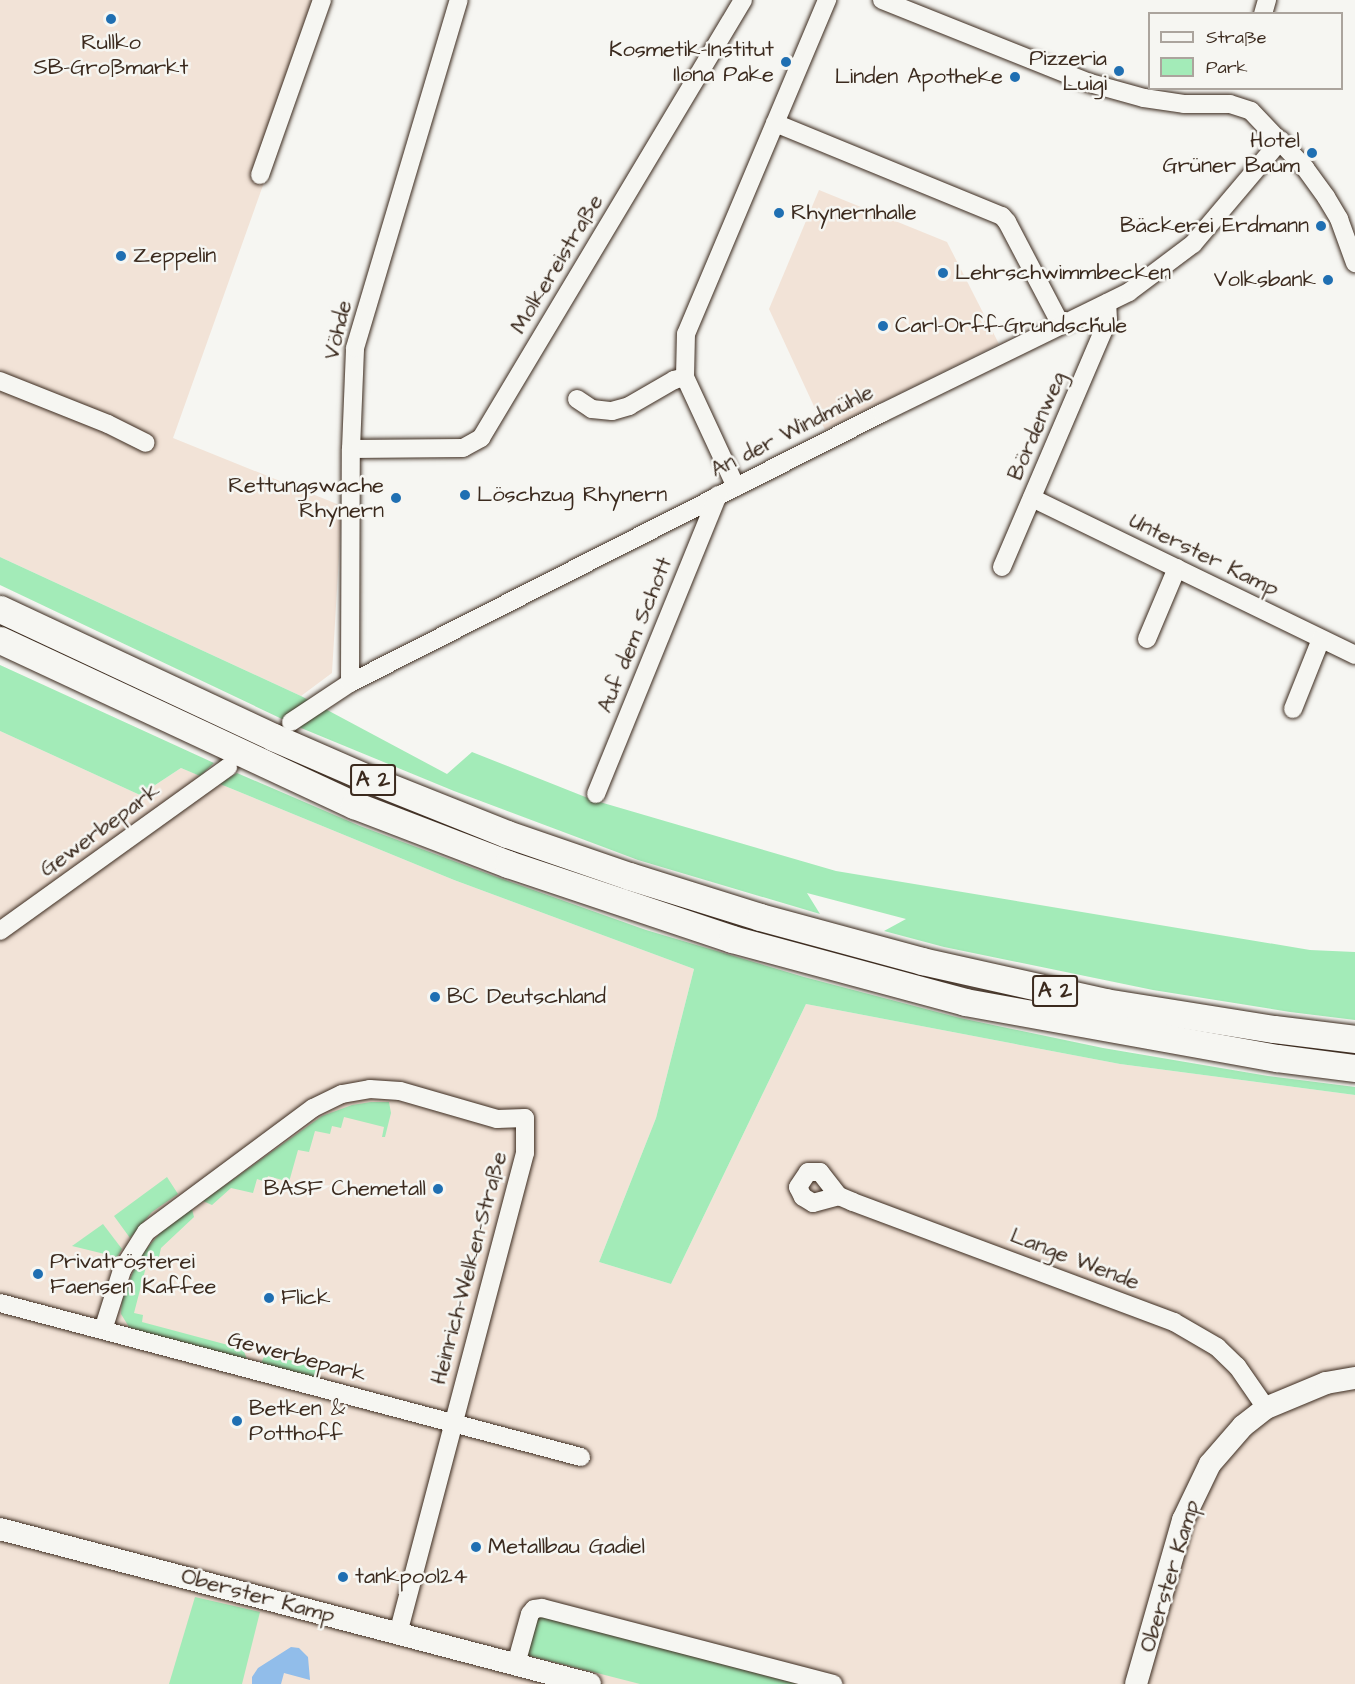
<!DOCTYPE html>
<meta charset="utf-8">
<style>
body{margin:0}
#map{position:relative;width:1355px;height:1684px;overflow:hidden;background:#f6f6f2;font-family:"Architects Daughter",sans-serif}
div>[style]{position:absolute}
.built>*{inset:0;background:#f2e3d7}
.green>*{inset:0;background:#a3ebb8}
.water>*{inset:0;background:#91bdea}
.roads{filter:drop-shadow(0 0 2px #3b2a1e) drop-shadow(0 0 2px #3b2a1e)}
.minor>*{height:18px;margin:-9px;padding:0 9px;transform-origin:9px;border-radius:9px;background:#f6f6f2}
.major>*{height:22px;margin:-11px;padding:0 11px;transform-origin:11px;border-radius:11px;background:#f6f6f2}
.highway>*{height:27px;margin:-13.5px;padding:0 13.5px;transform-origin:13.5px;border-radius:13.5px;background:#f6f6f2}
.dots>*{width:16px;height:16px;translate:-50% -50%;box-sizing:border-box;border:3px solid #f6f6f2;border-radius:50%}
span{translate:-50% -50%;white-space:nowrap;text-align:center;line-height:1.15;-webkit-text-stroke:5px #f6f6f2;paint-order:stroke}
.shield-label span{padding:2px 4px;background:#f6f6f2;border:2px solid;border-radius:4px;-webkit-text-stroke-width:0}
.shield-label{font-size:21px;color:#3b2a1e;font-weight:700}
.poi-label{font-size:22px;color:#3b2a1e}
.right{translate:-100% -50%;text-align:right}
.left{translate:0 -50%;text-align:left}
.street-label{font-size:22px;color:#3b2a1e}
.legend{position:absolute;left:1148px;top:12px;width:195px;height:78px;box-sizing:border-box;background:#f6f6f2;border:2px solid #aba49d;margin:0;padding:8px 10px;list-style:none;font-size:18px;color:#3b2a1e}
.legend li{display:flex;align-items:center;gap:12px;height:30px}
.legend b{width:30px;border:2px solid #aba49d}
</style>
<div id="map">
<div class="built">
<i style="clip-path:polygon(0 0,329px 0,173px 438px,342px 506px,332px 673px,301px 696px,0 557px)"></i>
<i style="clip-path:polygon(819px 190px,947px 242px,999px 344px,825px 430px,769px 309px)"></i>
<i style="clip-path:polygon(0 731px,140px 795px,181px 768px,454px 880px,694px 969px,656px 1118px,599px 1262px,671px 1284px,806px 1004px,1120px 1064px,1355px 1095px,1355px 1684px,0 1684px)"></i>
</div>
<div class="green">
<i style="clip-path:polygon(0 557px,301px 696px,447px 774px,472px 752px,593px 800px,836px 871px,1310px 950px,1355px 952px,1355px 1020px,1290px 1012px,1153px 990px,944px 947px,884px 931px,906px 919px,807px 893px,820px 914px,638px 860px,454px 791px,301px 728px,0 585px)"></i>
<i style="clip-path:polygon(0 665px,214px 763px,200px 776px,181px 768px,140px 795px,0 731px)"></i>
<i style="clip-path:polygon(237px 773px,360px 826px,494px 876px,646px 930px,804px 977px,960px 1018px,1103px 1048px,1268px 1076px,1355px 1087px,1355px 1095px,1120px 1064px,806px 1004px,671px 1284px,599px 1262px,656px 1118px,694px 969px,454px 880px,220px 784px)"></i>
<i style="clip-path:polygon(371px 1102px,389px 1102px,391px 1113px,385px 1137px,382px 1137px,384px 1127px,344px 1117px,341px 1128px,332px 1126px,330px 1134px,315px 1131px,309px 1152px,298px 1150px,289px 1182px,268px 1176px,266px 1182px,257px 1179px,253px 1193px,231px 1188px,212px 1205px,203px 1201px,322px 1116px,352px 1105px)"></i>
<i style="clip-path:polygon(167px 1177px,178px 1194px,152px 1212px,130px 1238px,114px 1216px)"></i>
<i style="clip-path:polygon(192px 1209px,194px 1217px,161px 1248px,157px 1266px,147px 1263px,134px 1313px,143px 1315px,142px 1322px,243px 1349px,247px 1359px,136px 1330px,129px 1327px,121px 1314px,122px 1301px,138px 1259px,160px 1233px)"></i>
<i style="clip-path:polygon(103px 1224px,122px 1249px,117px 1257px,72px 1246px)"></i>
<i style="clip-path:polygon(271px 1355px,315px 1367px,318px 1371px,316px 1378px,261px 1363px,264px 1357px)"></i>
<i style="clip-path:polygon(195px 1597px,260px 1612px,242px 1684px,169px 1684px)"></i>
<i style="clip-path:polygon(534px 1614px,797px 1684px,640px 1684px,523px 1654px)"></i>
</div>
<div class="water">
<i style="clip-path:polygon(291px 1647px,299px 1648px,308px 1657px,310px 1680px,284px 1673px,281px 1684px,252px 1684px,252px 1677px,258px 1668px)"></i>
</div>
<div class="roads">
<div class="minor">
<i style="left:882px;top:0;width:224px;rotate:21.8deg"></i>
<i style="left:1090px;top:83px;width:56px;rotate:15.5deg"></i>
<i style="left:1144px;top:98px;width:40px;rotate:8.5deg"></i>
<i style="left:1184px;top:104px;width:46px"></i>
<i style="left:1230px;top:104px;width:22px;rotate:18deg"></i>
<i style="left:1251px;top:111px;width:79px;rotate:46.5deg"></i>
<i style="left:1305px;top:168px;width:36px;rotate:54deg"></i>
<i style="left:1326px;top:197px;width:26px;rotate:59deg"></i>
<i style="left:1339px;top:219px;width:47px;rotate:70deg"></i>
<i style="left:1263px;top:14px;width:15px;rotate:-74deg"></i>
<i style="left:775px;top:123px;width:245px;rotate:22.3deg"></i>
<i style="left:1002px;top:216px;width:8px;rotate:50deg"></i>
<i style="left:1007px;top:222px;width:116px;rotate:62.3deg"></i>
<i style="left:260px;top:175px;width:186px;rotate:-70.5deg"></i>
<i style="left:0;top:381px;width:116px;rotate:21.7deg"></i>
<i style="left:108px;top:424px;width:42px;rotate:26.6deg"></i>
<i style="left:577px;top:399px;width:18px;rotate:34deg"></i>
<i style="left:592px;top:409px;width:20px;rotate:6deg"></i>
<i style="left:612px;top:411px;width:18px;rotate:-16deg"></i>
<i style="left:629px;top:406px;width:52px;rotate:-30deg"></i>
<i style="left:674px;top:380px;width:11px;rotate:-15deg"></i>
<i style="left:351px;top:449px;width:112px;rotate:-0.5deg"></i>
<i style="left:463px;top:448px;width:21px;rotate:-29deg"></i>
<i style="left:481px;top:438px;width:510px;rotate:-59.11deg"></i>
<i style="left:736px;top:487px;width:121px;rotate:-114.9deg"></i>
<i style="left:685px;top:377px;width:43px;rotate:-88.7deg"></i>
<i style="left:686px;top:334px;width:363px;rotate:-67.1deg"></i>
<i style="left:1032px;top:498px;width:359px;rotate:25.9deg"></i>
<i style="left:1002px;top:567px;width:269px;rotate:-66.8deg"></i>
<i style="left:1108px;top:320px;width:17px;rotate:-93deg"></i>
<i style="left:1147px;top:639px;width:77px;rotate:-67.1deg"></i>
<i style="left:350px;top:683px;width:234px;rotate:-89.8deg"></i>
<i style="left:351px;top:449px;width:101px;rotate:-87.7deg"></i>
<i style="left:355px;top:348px;width:363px;rotate:-73.4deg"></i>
<i style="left:1293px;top:709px;width:75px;rotate:-68.2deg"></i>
<i style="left:291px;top:722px;width:71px;rotate:-33.5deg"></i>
<i style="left:350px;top:683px;width:597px;rotate:-26.91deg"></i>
<i style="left:882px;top:413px;width:275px;rotate:-26.1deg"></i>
<i style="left:1129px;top:292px;width:80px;rotate:-36.9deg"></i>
<i style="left:1193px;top:244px;width:136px;rotate:-49.8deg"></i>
<i style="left:596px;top:794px;width:323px;rotate:-67.8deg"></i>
<i style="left:0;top:931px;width:281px;rotate:-35.7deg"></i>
<i style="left:839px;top:1196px;width:27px;rotate:165deg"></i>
<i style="left:813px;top:1203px;width:12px;rotate:-149deg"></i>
<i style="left:803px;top:1197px;width:11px;rotate:-117deg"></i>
<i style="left:798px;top:1187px;width:18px;rotate:-56deg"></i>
<i style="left:808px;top:1172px;width:12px"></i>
<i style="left:820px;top:1172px;width:31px;rotate:52deg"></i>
<i style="left:839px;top:1196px;width:15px;rotate:23deg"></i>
<i style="left:853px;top:1202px;width:343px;rotate:20.5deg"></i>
<i style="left:1174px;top:1322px;width:50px;rotate:30.2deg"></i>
<i style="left:1217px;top:1347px;width:28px;rotate:44deg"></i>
<i style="left:1237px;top:1366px;width:51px;rotate:55.4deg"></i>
<i style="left:0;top:1303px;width:601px;rotate:14.85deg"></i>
<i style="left:103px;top:1330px;width:63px;rotate:-72.4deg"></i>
<i style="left:122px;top:1270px;width:45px;rotate:-57.7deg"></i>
<i style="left:146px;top:1232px;width:208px;rotate:-36.6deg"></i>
<i style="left:313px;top:1108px;width:32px;rotate:-26deg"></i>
<i style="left:342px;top:1094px;width:28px;rotate:-10deg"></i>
<i style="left:370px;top:1089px;width:30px;rotate:4deg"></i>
<i style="left:400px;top:1091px;width:101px;rotate:16.1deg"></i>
<i style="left:497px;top:1119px;width:28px;rotate:-2deg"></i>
<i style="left:525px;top:1118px;width:35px;rotate:90deg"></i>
<i style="left:525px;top:1153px;width:497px;rotate:104.8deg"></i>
<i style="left:516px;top:1664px;width:52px;rotate:-74.4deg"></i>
<i style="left:530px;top:1614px;width:6px;rotate:-51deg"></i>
<i style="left:534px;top:1609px;width:8px;rotate:-7deg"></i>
<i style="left:542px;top:1608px;width:301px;rotate:14.6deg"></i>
</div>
<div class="major">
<i style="left:0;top:1529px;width:610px;rotate:14.72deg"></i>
<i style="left:1136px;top:1684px;width:171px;rotate:-74deg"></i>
<i style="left:1183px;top:1520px;width:62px;rotate:-64.3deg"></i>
<i style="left:1210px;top:1464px;width:50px;rotate:-49deg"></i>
<i style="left:1243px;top:1426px;width:29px;rotate:-38deg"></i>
<i style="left:1266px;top:1408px;width:65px;rotate:-22.6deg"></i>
<i style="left:1326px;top:1383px;width:29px;rotate:-10deg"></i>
</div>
<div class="highway">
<i style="left:0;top:609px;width:302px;rotate:25.1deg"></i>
<i style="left:273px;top:737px;width:108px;rotate:23.5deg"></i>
<i style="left:372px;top:780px;width:145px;rotate:21.8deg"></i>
<i style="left:507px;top:834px;width:129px;rotate:19deg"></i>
<i style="left:629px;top:876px;width:137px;rotate:17.4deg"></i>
<i style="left:760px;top:917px;width:168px;rotate:15.2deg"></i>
<i style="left:922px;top:961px;width:188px;rotate:12.6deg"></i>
<i style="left:1105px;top:1002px;width:171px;rotate:9.1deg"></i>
<i style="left:1274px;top:1029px;width:82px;rotate:7deg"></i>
<i style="left:0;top:640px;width:391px;rotate:25deg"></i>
<i style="left:354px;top:805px;width:165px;rotate:21deg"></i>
<i style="left:508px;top:864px;width:236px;rotate:18.5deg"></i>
<i style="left:732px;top:939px;width:241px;rotate:15.1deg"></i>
<i style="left:965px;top:1002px;width:317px;rotate:10.2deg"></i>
<i style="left:1277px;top:1058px;width:79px;rotate:7.3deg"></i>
</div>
</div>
<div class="dots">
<i style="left:111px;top:19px;background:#1f6fb2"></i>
<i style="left:786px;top:62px;background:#1f6fb2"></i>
<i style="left:1119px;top:71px;background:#1f6fb2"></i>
<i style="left:1015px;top:77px;background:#1f6fb2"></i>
<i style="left:1312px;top:153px;background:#1f6fb2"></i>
<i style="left:779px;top:213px;background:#1f6fb2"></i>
<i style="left:1321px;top:226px;background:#1f6fb2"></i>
<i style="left:121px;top:256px;background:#1f6fb2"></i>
<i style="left:943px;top:273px;background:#1f6fb2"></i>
<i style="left:1328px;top:280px;background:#1f6fb2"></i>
<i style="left:883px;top:326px;background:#1f6fb2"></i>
<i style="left:465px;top:495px;background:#1f6fb2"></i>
<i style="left:396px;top:498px;background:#1f6fb2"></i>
<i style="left:435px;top:997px;background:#1f6fb2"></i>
<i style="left:438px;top:1189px;background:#1f6fb2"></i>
<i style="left:38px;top:1274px;background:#1f6fb2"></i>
<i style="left:269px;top:1298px;background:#1f6fb2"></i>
<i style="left:237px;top:1421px;background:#1f6fb2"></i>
<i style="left:476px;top:1547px;background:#1f6fb2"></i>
<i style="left:343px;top:1577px;background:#1f6fb2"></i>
</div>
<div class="shield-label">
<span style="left:373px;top:780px">A 2</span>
<span style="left:1055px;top:991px">A 2</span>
</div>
<div class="poi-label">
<span style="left:111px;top:55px">Rullko<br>SB-Großmarkt</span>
<span class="right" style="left:774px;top:62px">Kosmetik-Institut<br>Ilona Pake</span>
<span class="right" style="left:1107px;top:71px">Pizzeria<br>Luigi</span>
<span class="right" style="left:1003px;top:77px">Linden Apotheke</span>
<span class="right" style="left:1300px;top:153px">Hotel<br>Grüner Baum</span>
<span class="left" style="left:791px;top:213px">Rhynernhalle</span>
<span class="right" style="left:1309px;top:226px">Bäckerei Erdmann</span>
<span class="left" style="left:133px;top:256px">Zeppelin</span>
<span class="left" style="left:955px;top:273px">Lehrschwimmbecken</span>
<span class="right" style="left:1316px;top:280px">Volksbank</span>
<span class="left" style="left:895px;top:326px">Carl-Orff-Grundschule</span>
<span class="right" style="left:384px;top:498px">Rettungswache<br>Rhynern</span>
<span class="left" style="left:477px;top:495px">Löschzug Rhynern</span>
<span class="left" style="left:447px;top:997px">BC Deutschland</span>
<span class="right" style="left:426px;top:1189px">BASF Chemetall</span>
<span class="left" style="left:50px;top:1274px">Privatrösterei<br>Faensen Kaffee</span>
<span class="left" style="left:281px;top:1298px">Flick</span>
<span class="left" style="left:249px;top:1421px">Betken &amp;<br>Potthoff</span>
<span class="left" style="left:488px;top:1547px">Metallbau Gadiel</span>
<span class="left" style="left:355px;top:1577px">tankpool24</span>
</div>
<div class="street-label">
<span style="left:557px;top:264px;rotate:-59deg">Molkereistraße</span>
<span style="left:338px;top:330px;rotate:-77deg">Vöhde</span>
<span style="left:1037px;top:426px;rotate:-67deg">Bördenweg</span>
<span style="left:792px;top:431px;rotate:-27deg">An der Windmühle</span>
<span style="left:1204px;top:555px;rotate:26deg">Unterster Kamp</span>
<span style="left:635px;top:635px;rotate:-68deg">Auf dem Schott</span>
<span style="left:100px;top:830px;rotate:-36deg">Gewerbepark</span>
<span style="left:1075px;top:1259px;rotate:21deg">Lange Wende</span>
<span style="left:469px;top:1268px;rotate:-75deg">Heinrich-Welken-Straße</span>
<span style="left:297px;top:1357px;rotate:15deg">Gewerbepark</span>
<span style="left:1170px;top:1576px;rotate:-73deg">Oberster Kamp</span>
<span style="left:258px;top:1596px;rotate:15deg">Oberster Kamp</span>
</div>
<ul class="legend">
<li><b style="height:8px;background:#f6f6f2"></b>Straße</li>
<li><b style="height:16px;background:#a3ebb8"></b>Park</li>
</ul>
</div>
